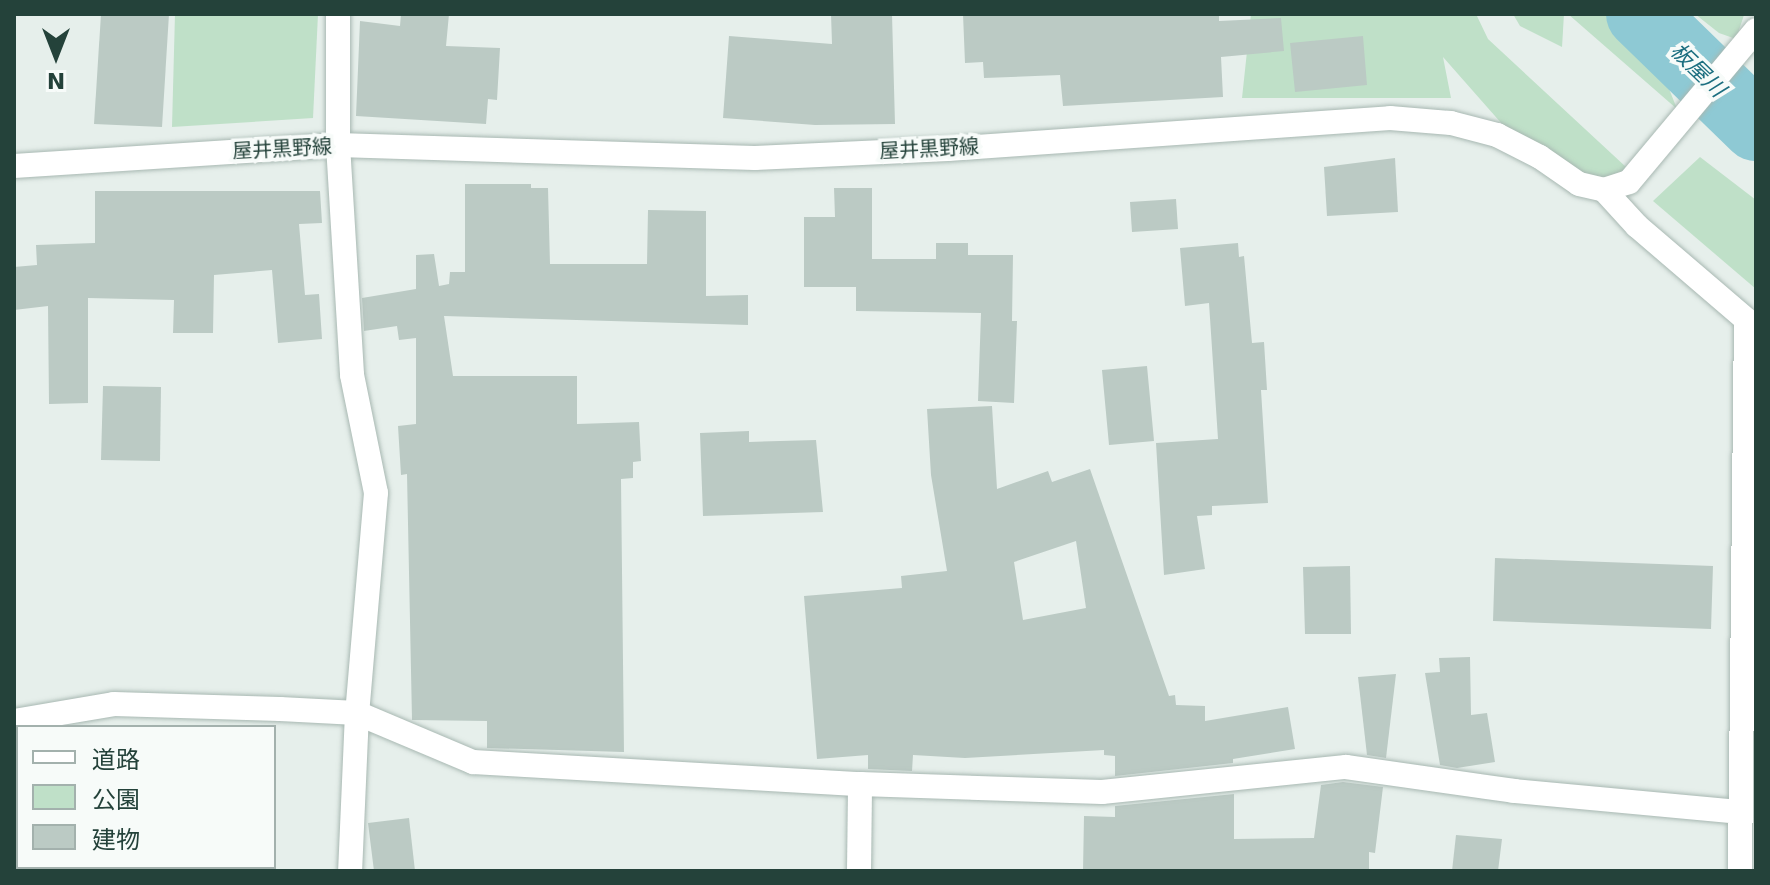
<!DOCTYPE html>
<meta charset="utf-8">
<style>
body{margin:0}
#map{position:relative;width:1770px;height:885px;overflow:hidden;background:#e6efeb;font-family:"DejaVu Sans","Noto Sans JP",sans-serif}
div>[style]{position:absolute}
.green>*{inset:0;background:#bfe0c8}
.river>*{height:70px;margin:-35px;padding:0 35px;transform-origin:35px;border-radius:35px;background:#8ec9d4}
.building>*{inset:0;background:#bbcac4}
.roads{filter:drop-shadow(0 0 2px #a8b8b2) drop-shadow(0 0 2px #a8b8b2)}
.minor>*{height:24px;margin:-12px;padding:0 12px;transform-origin:12px;border-radius:12px;background:#fff}
.secondary>*{height:24px;margin:-12px;padding:0 12px;transform-origin:12px;border-radius:12px;background:#fff}
span{translate:-50% -50%;white-space:nowrap;text-align:center;line-height:1.15;-webkit-text-stroke:7px #f7fbf9;paint-order:stroke}
.street-label{font-size:20px;color:#24423a}
.water-label{font-size:22px;color:#1c6f80;font-style:italic}
.frame{position:absolute;inset:0;border:16px solid #24423a;pointer-events:none}
.legend{position:absolute;left:16px;top:725px;width:260px;height:144px;box-sizing:border-box;background:#f7fbf9;border:2px solid #a3b1ad;margin:0;padding:10px 14px;list-style:none;font-size:24px;color:#24423a}
.legend li{display:flex;align-items:center;gap:16px;height:40px}
.legend b{width:40px;border:2px solid #a3b1ad}
.north{position:absolute;left:16px;top:16px;width:80px;height:80px;-webkit-text-stroke:6px #f7fbf9;paint-order:stroke;rotate:180deg;font-size:22px;font-weight:700;line-height:32px;text-align:center;color:#24423a}
.north::after{content:'';display:block;margin:auto;width:28px;height:36px;background:#24423a;clip-path:polygon(50% 0,100% 100%,50% 72%,0 100%)}
</style>
<div id="map">
<div class="green">
<i style="clip-path:polygon(175px 14px,318px 14px,313px 118px,172px 127px)"></i>
<i style="clip-path:polygon(1251px 14px,1476px 14px,1488px 39px,1626px 167px,1609px 187px,1538px 165px,1443px 57px,1451px 98px,1242px 98px)"></i>
<i style="clip-path:polygon(1513px 14px,1564px 14px,1562px 47px,1520px 26px)"></i>
<i style="clip-path:polygon(1568px 14px,1627px 14px,1651px 43px,1677px 109px)"></i>
<i style="clip-path:polygon(1695px 14px,1743px 14px,1744px 15px,1736px 39px,1719px 33px)"></i>
<i style="clip-path:polygon(1700px 157px,1756px 200px,1756px 289px,1653px 201px)"></i>
</div>
<div class="river">
<i style="left:1641px;top:14px;width:161px;rotate:44.2deg"></i>
</div>
<div class="building">
<i style="clip-path:polygon(101px 14px,169px 14px,162px 127px,94px 124px)"></i>
<i style="clip-path:polygon(401px 14px,449px 14px,446px 46px,500px 48px,497px 100px,488px 99px,486px 124px,356px 116px,360px 21px,400px 26px)"></i>
<i style="clip-path:polygon(831px 14px,892px 14px,895px 124px,815px 125px,723px 118px,729px 36px,832px 44px)"></i>
<i style="clip-path:polygon(963px 14px,1219px 14px,1219px 21px,1281px 18px,1284px 51px,1221px 57px,1223px 97px,1063px 106px,1060px 75px,984px 78px,983px 62px,965px 63px)"></i>
<i style="clip-path:polygon(1363px 36px,1367px 85px,1295px 92px,1290px 43px)"></i>
<i style="clip-path:polygon(1395px 158px,1398px 212px,1327px 216px,1324px 167px)"></i>
<i style="clip-path:polygon(465px 184px,531px 184px,531px 188px,548px 188px,550px 264px,647px 264px,648px 210px,706px 211px,706px 296px,748px 295px,748px 325px,444px 316px,453px 376px,577px 376px,577px 424px,639px 422px,641px 461px,633px 462px,633px 478px,621px 479px,624px 752px,487px 748px,487px 721px,412px 720px,407px 474px,401px 475px,398px 426px,416px 424px,416px 338px,399px 340px,397px 326px,364px 331px,362px 298px,416px 289px,416px 255px,434px 254px,439px 286px,449px 284px,450px 272px,465px 272px)"></i>
<i style="clip-path:polygon(834px 188px,872px 188px,872px 259px,936px 259px,936px 243px,968px 243px,968px 255px,1013px 255px,1012px 321px,1017px 321px,1014px 403px,978px 401px,981px 313px,856px 311px,856px 287px,804px 287px,804px 217px,835px 217px)"></i>
<i style="clip-path:polygon(95px 191px,320px 191px,322px 223px,299px 224px,305px 295px,319px 294px,322px 339px,278px 343px,272px 270px,214px 275px,213px 333px,173px 333px,174px 300px,88px 298px,88px 403px,49px 404px,48px 306px,14px 310px,14px 267px,37px 265px,36px 245px,95px 243px)"></i>
<i style="clip-path:polygon(1176px 199px,1178px 229px,1132px 232px,1130px 202px)"></i>
<i style="clip-path:polygon(1238px 243px,1239px 257px,1244px 256px,1252px 343px,1264px 342px,1267px 390px,1261px 390px,1268px 503px,1212px 506px,1212px 515px,1197px 516px,1205px 569px,1164px 575px,1156px 443px,1218px 439px,1209px 303px,1185px 306px,1180px 248px)"></i>
<i style="clip-path:polygon(1147px 366px,1154px 441px,1109px 445px,1102px 370px)"></i>
<i style="clip-path:polygon(103px 386px,161px 387px,160px 461px,101px 460px)"></i>
<i style="clip-path:polygon(evenodd,992px 406px,997px 489px,1048px 471px,1052px 482px,1090px 469px,1169px 696px,1175px 695px,1176px 705px,1205px 706px,1205px 721px,1288px 707px,1295px 749px,1233px 759px,1233px 763px,1115px 776px,1115px 756px,1104px 755px,1104px 750px,965px 758px,913px 755px,912px 771px,868px 769px,868px 755px,817px 759px,804px 596px,902px 588px,901px 576px,947px 571px,931px 475px,927px 409px,992px 406px,1076px 541px,1086px 608px,1023px 620px,1014px 562px,1076px 541px)"></i>
<i style="clip-path:polygon(749px 431px,749px 442px,816px 440px,823px 512px,703px 516px,700px 433px)"></i>
<i style="clip-path:polygon(1495px 558px,1713px 566px,1711px 629px,1493px 621px)"></i>
<i style="clip-path:polygon(1350px 566px,1351px 634px,1305px 634px,1303px 567px)"></i>
<i style="clip-path:polygon(1470px 657px,1471px 715px,1487px 713px,1495px 762px,1457px 768px,1440px 765px,1425px 673px,1440px 672px,1439px 658px)"></i>
<i style="clip-path:polygon(1396px 674px,1386px 758px,1367px 755px,1358px 677px)"></i>
<i style="clip-path:polygon(1343px 782px,1383px 787px,1375px 853px,1369px 852px,1369px 871px,1083px 871px,1084px 816px,1115px 817px,1115px 806px,1234px 794px,1234px 839px,1314px 838px,1321px 785px)"></i>
<i style="clip-path:polygon(409px 818px,415px 871px,374px 871px,368px 823px)"></i>
<i style="clip-path:polygon(1456px 835px,1502px 839px,1498px 871px,1452px 871px)"></i>
</div>
<div class="roads">
<div class="minor">
<i style="left:338px;top:14px;width:131px;rotate:90deg"></i>
<i style="left:338px;top:145px;width:230px;rotate:86.5deg"></i>
<i style="left:352px;top:375px;width:120px;rotate:78.5deg"></i>
<i style="left:376px;top:493px;width:221px;rotate:94.9deg"></i>
<i style="left:357px;top:713px;width:158px;rotate:92.5deg"></i>
<i style="left:1604px;top:190px;width:49px;rotate:47.5deg"></i>
<i style="left:1637px;top:226px;width:157px;rotate:40.6deg"></i>
<i style="left:14px;top:721px;width:101px;rotate:-9.6deg"></i>
<i style="left:114px;top:704px;width:166px;rotate:1.7deg"></i>
<i style="left:280px;top:709px;width:77px;rotate:3deg"></i>
<i style="left:357px;top:713px;width:126px;rotate:22.9deg"></i>
<i style="left:473px;top:762px;width:388px;rotate:3.3deg"></i>
<i style="left:860px;top:784px;width:242px;rotate:1.9deg"></i>
<i style="left:1102px;top:792px;width:245px;rotate:-5.9deg"></i>
<i style="left:1346px;top:767px;width:170px;rotate:8.1deg"></i>
<i style="left:1514px;top:791px;width:227px;rotate:5.3deg"></i>
<i style="left:859px;top:871px;width:87px;rotate:-89.3deg"></i>
<i style="left:1740px;top:871px;width:551px;rotate:-89.38deg"></i>
</div>
<div class="secondary">
<i style="left:14px;top:166px;width:325px;rotate:-3.7deg"></i>
<i style="left:338px;top:145px;width:417px;rotate:1.8deg"></i>
<i style="left:755px;top:158px;width:193px;rotate:-2.7deg"></i>
<i style="left:948px;top:149px;width:443px;rotate:-4deg"></i>
<i style="left:1390px;top:118px;width:61px;rotate:4.7deg"></i>
<i style="left:1451px;top:123px;width:48px;rotate:14.6deg"></i>
<i style="left:1497px;top:135px;width:48px;rotate:27.1deg"></i>
<i style="left:1540px;top:157px;width:47px;rotate:34.7deg"></i>
<i style="left:1579px;top:184px;width:26px;rotate:13deg"></i>
<i style="left:1604px;top:190px;width:26px;rotate:-18deg"></i>
<i style="left:1629px;top:182px;width:198px;rotate:-50.1deg"></i>
</div>
</div>
<div class="street-label">
<span style="left:282px;top:149px;rotate:-3deg">屋井黒野線</span>
<span style="left:929px;top:149px;rotate:-3deg">屋井黒野線</span>
</div>
<div class="water-label">
<span style="left:1698px;top:70px;rotate:44deg">板屋川</span>
</div>
<div class="frame"></div>
<ul class="legend">
<li><b style="height:10px;background:#fff"></b>道路</li>
<li><b style="height:22px;background:#bfe0c8"></b>公園</li>
<li><b style="height:22px;background:#bbcac4"></b>建物</li>
</ul>
<div class="north">N</div>
</div>
